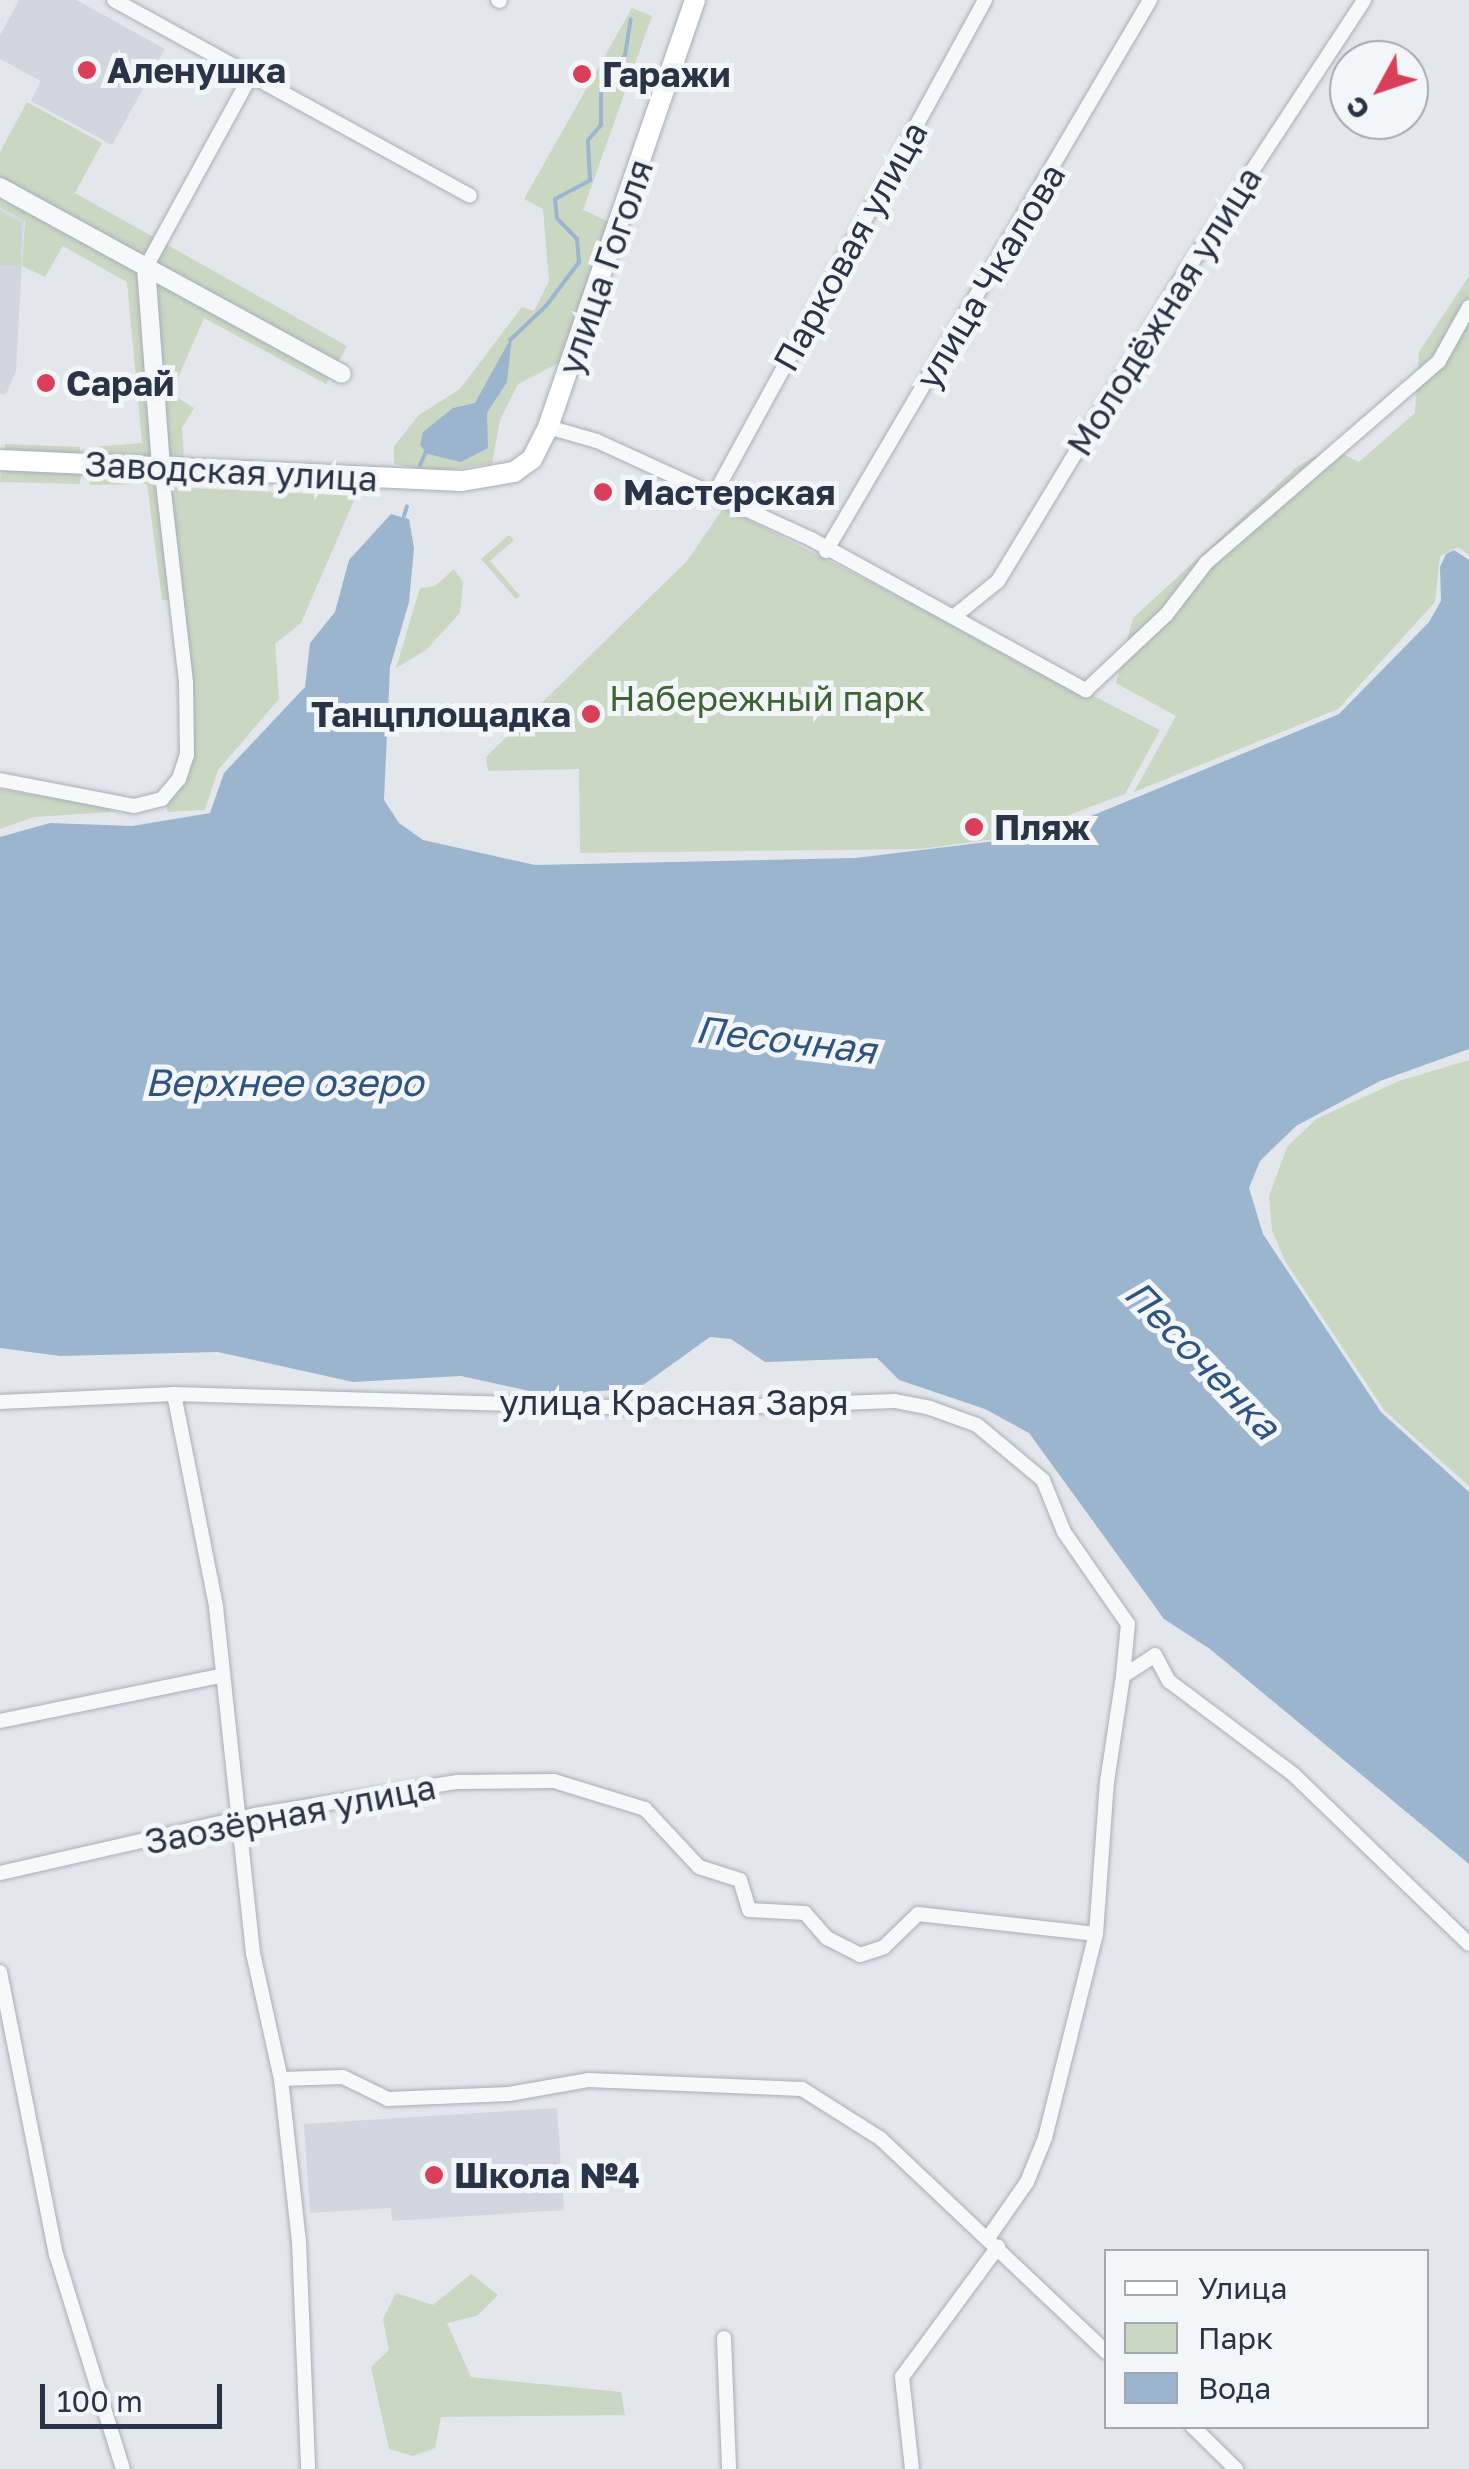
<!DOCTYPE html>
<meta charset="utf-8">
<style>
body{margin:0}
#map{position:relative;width:1469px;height:2469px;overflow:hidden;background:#e3e7ec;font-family:"Golos Text",sans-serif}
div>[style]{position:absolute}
.built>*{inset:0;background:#d1d6df}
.green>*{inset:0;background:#c9d7c3}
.water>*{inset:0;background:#9bb5cf}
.stream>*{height:4px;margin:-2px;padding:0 2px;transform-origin:2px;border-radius:2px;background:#9bb5cf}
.roads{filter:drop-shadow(0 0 2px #a7aeb7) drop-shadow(0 0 2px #a7aeb7)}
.minor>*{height:14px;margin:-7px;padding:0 7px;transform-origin:7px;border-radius:7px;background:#f6f8fa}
.tertiary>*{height:18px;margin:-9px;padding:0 9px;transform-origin:9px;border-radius:9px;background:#f6f8fa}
.secondary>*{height:20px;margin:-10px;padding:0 10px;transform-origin:10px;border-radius:10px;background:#fff}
.dots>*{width:28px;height:28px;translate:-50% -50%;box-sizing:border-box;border:5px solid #f3f6f9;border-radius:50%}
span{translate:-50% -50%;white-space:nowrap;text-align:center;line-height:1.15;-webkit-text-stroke:10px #f3f6f9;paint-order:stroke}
.poi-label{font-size:35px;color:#293447;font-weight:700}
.left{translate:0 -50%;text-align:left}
.right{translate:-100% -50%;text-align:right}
.street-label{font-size:35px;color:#293447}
.park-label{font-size:35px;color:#3e6435}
.water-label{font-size:38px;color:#2e547f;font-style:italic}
.legend{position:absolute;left:1104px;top:2249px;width:325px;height:180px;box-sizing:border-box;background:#f3f6f9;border:2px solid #a2a8b2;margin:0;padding:12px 18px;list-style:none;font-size:30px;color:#293447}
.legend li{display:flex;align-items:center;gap:20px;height:50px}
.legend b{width:50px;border:2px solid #a2a8b2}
.north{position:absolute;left:1329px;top:40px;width:100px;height:100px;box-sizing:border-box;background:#f3f6f9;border:2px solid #a2a8b2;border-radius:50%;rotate:230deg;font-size:28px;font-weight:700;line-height:40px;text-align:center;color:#293447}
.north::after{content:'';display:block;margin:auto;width:35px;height:45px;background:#db3e58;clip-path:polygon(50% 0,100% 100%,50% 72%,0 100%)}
.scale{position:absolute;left:40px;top:2384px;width:182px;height:45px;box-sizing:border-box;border:5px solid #293447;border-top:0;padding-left:12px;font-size:30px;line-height:35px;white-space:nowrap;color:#293447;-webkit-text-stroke:8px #f3f6f9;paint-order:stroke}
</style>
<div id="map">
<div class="built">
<i style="clip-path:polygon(19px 0,76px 0,165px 49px,112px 145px,31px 101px,41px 81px,0 59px,0 35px)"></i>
<i style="clip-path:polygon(0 209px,24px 221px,16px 371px,6px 394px,0 394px)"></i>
<i style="clip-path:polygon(557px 2108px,564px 2210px,392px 2221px,391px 2208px,310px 2213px,304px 2124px)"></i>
</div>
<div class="green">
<i style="clip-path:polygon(632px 8px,652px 16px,583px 210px,610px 222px,559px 363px,518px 384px,500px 420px,492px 463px,438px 472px,394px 464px,394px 446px,419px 415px,460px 389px,522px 307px,534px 311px,549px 281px,543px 209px,524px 199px)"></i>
<i style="clip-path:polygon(27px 102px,102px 143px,75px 193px,347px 346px,326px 384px,204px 318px,171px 394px,194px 408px,182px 428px,184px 459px,92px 457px,92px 447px,142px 443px,127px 282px,63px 246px,45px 277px,22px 266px,25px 221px,0 208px,0 152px)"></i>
<i style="clip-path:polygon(0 212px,21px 223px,20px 265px,0 265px)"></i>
<i style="clip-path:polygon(1469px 276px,1469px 555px,1458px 547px,1440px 556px,1435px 602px,1338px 709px,1134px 792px,1176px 716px,1116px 683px,1133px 618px,1298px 466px,1330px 448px,1359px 462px,1415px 413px,1419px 352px)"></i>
<i style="clip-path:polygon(5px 444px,80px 447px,80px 458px,5px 455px)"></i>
<i style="clip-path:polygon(1px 468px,81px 471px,80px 484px,0 482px)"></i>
<i style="clip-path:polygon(91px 471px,155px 472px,170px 600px,162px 600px,147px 484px,90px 485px)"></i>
<i style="clip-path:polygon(170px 487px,356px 496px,301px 623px,275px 644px,279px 699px,218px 770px,205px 810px,168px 812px,165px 804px,193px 755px)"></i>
<i style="clip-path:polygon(724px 507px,1160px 730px,1125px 794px,1010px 837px,920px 849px,580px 853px,579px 769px,488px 771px,486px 757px,687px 561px)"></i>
<i style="clip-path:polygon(509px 535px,514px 540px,490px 561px,520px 596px,516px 599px,481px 559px)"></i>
<i style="clip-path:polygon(454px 569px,463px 582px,460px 613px,426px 650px,396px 668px,420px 588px,435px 586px)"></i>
<i style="clip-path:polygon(0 789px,109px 807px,111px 812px,34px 817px,0 829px)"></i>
<i style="clip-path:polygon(1469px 1060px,1469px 1486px,1384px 1410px,1285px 1261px,1272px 1230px,1269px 1196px,1287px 1147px,1316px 1119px,1399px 1081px)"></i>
<i style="clip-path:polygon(471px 2274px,498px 2295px,477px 2316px,447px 2323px,471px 2377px,621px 2392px,625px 2415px,441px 2417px,435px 2448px,413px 2456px,389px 2449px,371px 2367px,389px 2350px,383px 2319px,396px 2293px,433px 2305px)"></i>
</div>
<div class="water">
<i style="clip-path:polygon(512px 336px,507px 382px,487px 413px,488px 448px,461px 462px,428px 454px,420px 445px,423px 432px,453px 408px,475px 403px)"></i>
<i style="clip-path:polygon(391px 514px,409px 519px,414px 548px,409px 602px,390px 667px,384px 800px,399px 823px,423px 840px,535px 865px,855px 858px,1045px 835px,1339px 714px,1429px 622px,1441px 601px,1440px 567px,1446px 554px,1454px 550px,1469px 560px,1469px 1049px,1380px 1081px,1296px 1126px,1260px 1161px,1249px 1188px,1263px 1234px,1381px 1412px,1469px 1492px,1469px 1864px,1210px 1649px,1164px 1619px,1029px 1433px,985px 1409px,899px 1380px,877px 1358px,765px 1362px,731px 1339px,710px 1337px,639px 1388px,548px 1395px,461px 1376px,353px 1382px,218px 1352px,60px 1356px,0 1348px,0 837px,50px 823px,132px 826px,210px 813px,224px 773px,305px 687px,310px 643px,335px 612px,349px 560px)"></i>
</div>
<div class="stream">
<i style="left:510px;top:340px;width:50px;rotate:-43.4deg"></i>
<i style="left:546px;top:306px;width:55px;rotate:-53.1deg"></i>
<i style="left:579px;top:262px;width:23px;rotate:-95deg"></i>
<i style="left:577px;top:239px;width:29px;rotate:-134deg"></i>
<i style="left:557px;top:218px;width:19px;rotate:-96deg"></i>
<i style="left:555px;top:199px;width:40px;rotate:-28deg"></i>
<i style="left:590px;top:180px;width:40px;rotate:-92.9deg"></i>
<i style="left:588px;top:140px;width:20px;rotate:-49deg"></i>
<i style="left:601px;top:125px;width:36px;rotate:-90deg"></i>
<i style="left:601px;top:89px;width:42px;rotate:-54.8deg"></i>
<i style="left:625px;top:55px;width:36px;rotate:-81deg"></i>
<i style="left:420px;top:465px;width:17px;rotate:-66deg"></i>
<i style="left:404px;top:516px;width:10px;rotate:-73deg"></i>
</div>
<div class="roads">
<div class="minor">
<i style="left:114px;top:0;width:406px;rotate:28.8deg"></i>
<i style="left:498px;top:0;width:2px;rotate:27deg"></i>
<i style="left:146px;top:267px;width:219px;rotate:-61.3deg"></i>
<i style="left:548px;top:427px;width:51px;rotate:15.9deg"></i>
<i style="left:597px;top:441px;width:235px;rotate:24.6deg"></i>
<i style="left:811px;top:539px;width:314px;rotate:28.8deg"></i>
<i style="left:1086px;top:690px;width:110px;rotate:-43.2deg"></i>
<i style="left:1166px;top:615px;width:66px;rotate:-52.4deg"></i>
<i style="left:1206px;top:563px;width:308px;rotate:-40.9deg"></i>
<i style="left:1439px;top:361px;width:62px;rotate:-60.9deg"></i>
<i style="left:715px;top:493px;width:562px;rotate:-61.29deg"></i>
<i style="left:826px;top:551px;width:639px;rotate:-59.54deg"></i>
<i style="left:957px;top:614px;width:53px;rotate:-38.8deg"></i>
<i style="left:998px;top:581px;width:350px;rotate:-58.8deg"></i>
<i style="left:1179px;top:282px;width:337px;rotate:-56.7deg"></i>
<i style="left:0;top:780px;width:136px;rotate:11deg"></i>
<i style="left:134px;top:806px;width:29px;rotate:-14deg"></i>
<i style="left:162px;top:799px;width:26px;rotate:-50deg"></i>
<i style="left:179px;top:779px;width:25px;rotate:-72deg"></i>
<i style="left:187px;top:755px;width:73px;rotate:-90.8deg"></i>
<i style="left:186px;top:682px;width:217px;rotate:-96.6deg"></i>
<i style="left:174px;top:1394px;width:217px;rotate:78.8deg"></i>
<i style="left:216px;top:1607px;width:348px;rotate:83.9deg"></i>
<i style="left:253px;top:1953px;width:129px;rotate:77.5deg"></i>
<i style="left:281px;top:2079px;width:163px;rotate:83.7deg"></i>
<i style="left:299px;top:2241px;width:228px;rotate:87.7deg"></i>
<i style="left:0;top:1402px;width:174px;rotate:-2.6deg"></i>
<i style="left:174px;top:1394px;width:502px;rotate:1.71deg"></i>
<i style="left:676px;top:1409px;width:219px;rotate:-2.1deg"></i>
<i style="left:895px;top:1401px;width:36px;rotate:11deg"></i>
<i style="left:930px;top:1408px;width:50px;rotate:19.9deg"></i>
<i style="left:977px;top:1425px;width:86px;rotate:39.8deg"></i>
<i style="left:1043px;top:1480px;width:56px;rotate:68deg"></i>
<i style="left:1064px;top:1532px;width:112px;rotate:55.2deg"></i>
<i style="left:1128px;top:1624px;width:52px;rotate:95.5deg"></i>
<i style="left:0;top:1721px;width:224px;rotate:-11.6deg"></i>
<i style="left:0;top:1873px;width:262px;rotate:-12.8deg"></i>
<i style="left:255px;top:1815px;width:205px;rotate:-9.3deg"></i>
<i style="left:457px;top:1782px;width:97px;rotate:-0.6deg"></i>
<i style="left:554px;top:1781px;width:95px;rotate:17.1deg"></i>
<i style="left:645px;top:1809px;width:79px;rotate:47deg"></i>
<i style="left:699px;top:1867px;width:43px;rotate:17.6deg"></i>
<i style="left:740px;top:1880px;width:31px;rotate:73deg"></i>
<i style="left:749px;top:1910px;width:56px;rotate:3.1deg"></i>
<i style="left:805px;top:1913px;width:33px;rotate:49deg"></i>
<i style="left:827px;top:1938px;width:37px;rotate:27deg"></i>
<i style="left:860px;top:1955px;width:25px;rotate:-18deg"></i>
<i style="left:884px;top:1947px;width:47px;rotate:-44.1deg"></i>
<i style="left:918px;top:1914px;width:179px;rotate:6.4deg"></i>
<i style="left:0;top:1972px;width:288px;rotate:78.8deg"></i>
<i style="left:56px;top:2254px;width:225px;rotate:72.7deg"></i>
<i style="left:281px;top:2079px;width:62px;rotate:-1.8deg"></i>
<i style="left:343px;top:2077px;width:50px;rotate:26.1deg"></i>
<i style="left:388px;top:2099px;width:121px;rotate:-2.4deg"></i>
<i style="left:509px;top:2094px;width:80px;rotate:-10deg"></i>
<i style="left:588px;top:2080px;width:214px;rotate:2.4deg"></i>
<i style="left:802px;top:2089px;width:93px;rotate:32.3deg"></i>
<i style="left:881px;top:2139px;width:310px;rotate:43.4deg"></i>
<i style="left:988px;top:2238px;width:68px;rotate:-55.1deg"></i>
<i style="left:1027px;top:2182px;width:48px;rotate:-67.8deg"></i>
<i style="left:1045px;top:2138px;width:210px;rotate:-76deg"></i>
<i style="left:1096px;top:1934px;width:152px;rotate:-85.9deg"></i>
<i style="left:1107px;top:1782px;width:107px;rotate:-81.4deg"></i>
<i style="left:1123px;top:1676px;width:38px;rotate:-33deg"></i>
<i style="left:1155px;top:1655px;width:30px;rotate:62deg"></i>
<i style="left:1169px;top:1681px;width:156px;rotate:36.9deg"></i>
<i style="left:1294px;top:1775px;width:243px;rotate:44deg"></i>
<i style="left:724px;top:2338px;width:131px;rotate:87.8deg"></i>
<i style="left:1192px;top:2426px;width:62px;rotate:44.3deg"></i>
<i style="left:912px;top:2469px;width:93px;rotate:-96.2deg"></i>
<i style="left:902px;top:2377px;width:162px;rotate:-53.6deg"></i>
</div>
<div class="tertiary">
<i style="left:0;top:187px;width:166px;rotate:28.7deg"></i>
<i style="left:146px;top:267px;width:200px;rotate:85.7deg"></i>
<i style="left:146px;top:267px;width:223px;rotate:28.6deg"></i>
</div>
<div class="secondary">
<i style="left:0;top:460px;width:462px;rotate:2.6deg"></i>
<i style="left:462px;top:481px;width:53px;rotate:-9.8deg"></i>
<i style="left:514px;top:472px;width:22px;rotate:-36deg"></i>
<i style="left:532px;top:459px;width:36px;rotate:-63deg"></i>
<i style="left:548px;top:427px;width:452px;rotate:-71deg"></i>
</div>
</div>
<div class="dots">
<i style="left:87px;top:70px;background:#db3e58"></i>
<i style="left:582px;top:74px;background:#db3e58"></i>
<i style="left:46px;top:383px;background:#db3e58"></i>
<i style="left:603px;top:492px;background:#db3e58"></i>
<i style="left:591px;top:714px;background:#db3e58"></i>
<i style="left:974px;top:827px;background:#db3e58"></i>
<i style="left:434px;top:2175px;background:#db3e58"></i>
</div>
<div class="poi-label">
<span class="left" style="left:107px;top:70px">Аленушка</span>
<span class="left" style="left:602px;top:74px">Гаражи</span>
<span class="left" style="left:66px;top:383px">Сарай</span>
<span class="left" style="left:623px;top:492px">Мастерская</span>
<span class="right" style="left:571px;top:714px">Танцплощадка</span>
<span class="left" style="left:994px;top:827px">Пляж</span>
<span class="left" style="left:454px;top:2175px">Школа №4</span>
</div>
<div class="street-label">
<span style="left:850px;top:246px;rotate:-61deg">Парковая улица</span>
<span style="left:605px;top:267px;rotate:-71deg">улица Гоголя</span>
<span style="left:990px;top:276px;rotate:-59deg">улица Чкалова</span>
<span style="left:1164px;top:311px;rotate:-58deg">Молодёжная улица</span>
<span style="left:231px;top:471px;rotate:3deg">Заводская улица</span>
<span style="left:674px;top:1402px">улица Красная Заря</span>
<span style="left:290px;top:1814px;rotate:-11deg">Заозёрная улица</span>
</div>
<div class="park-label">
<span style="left:767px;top:698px">Набережный парк</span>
</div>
<div class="water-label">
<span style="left:786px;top:1039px;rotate:7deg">Песочная</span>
<span style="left:284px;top:1082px">Верхнее озеро</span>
<span style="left:1203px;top:1359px;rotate:46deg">Песоченка</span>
</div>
<ul class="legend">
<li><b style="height:12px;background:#fff"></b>Улица</li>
<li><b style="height:28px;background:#c9d7c3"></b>Парк</li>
<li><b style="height:28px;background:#9bb5cf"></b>Вода</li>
</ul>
<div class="north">С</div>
<div class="scale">100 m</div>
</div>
